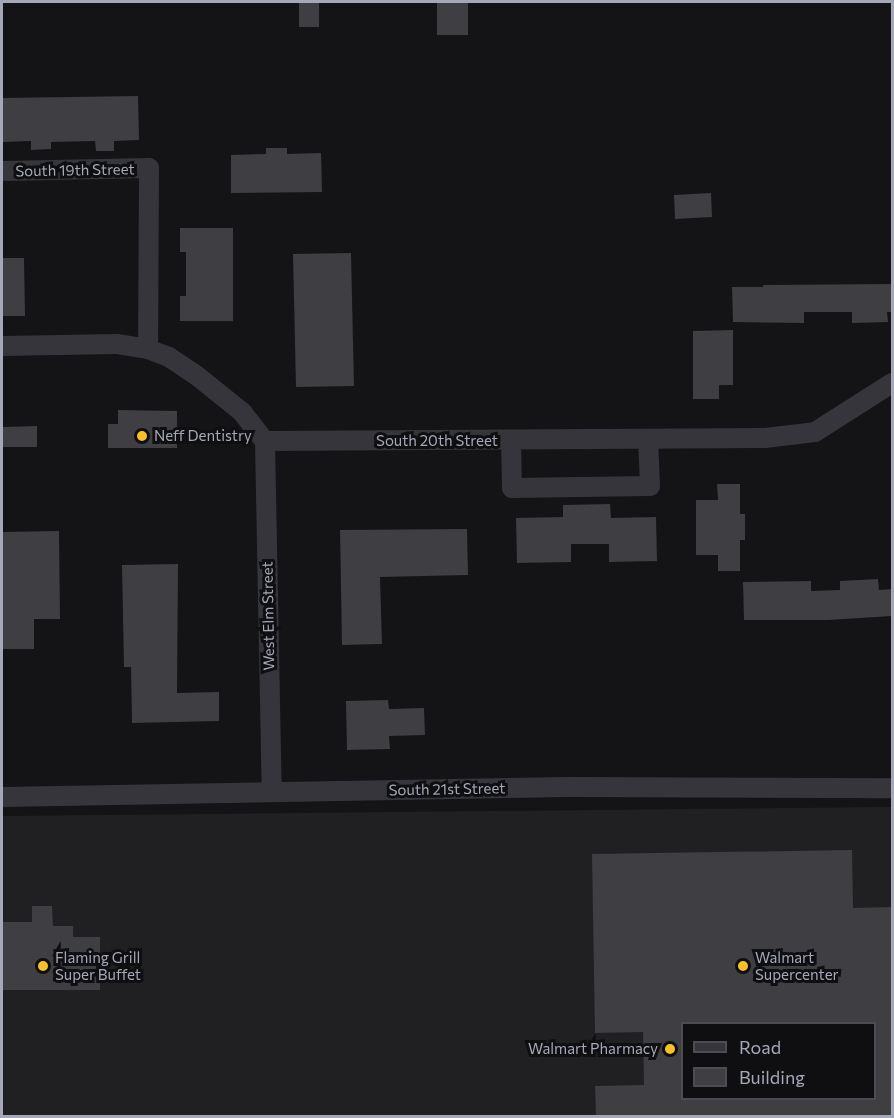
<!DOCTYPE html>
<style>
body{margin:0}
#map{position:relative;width:894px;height:1118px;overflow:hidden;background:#141416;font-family:Commissioner,sans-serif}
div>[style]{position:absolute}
.built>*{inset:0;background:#202023}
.building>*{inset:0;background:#3e3e43}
.minor>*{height:20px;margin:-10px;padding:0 10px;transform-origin:10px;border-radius:10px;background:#35353b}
.dots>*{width:16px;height:16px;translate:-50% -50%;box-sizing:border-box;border:3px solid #0f0f11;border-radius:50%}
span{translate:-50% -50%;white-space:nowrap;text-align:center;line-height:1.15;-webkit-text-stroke:6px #0f0f11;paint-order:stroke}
.street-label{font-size:15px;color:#a5a9b7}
.poi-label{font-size:15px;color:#a5a9b7}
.left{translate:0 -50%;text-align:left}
.right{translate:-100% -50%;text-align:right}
.frame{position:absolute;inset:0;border:3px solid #a5a9b7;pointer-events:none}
.legend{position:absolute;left:681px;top:1022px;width:195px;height:78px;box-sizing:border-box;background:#0f0f11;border:2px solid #4b4d53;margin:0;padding:8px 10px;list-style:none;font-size:18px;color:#a5a9b7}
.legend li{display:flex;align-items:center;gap:12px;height:30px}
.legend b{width:30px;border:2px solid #4b4d53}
</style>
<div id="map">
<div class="built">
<i style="clip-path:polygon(evenodd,892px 807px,892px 1116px,2px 1116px,2px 816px,892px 807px,682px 1024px,874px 1024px,874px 1098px,682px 1098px,682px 1024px)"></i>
</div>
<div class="building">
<i style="clip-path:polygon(299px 2px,319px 2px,319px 27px,299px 27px)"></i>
<i style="clip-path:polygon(437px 2px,468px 2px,468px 35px,437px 35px)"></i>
<i style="clip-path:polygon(138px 96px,139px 140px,114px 141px,114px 151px,96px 151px,95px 141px,51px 142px,51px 149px,31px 150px,31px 141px,2px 142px,2px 98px)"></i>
<i style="clip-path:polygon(266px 148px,287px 148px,287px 154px,321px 153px,322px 192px,231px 193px,231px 155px,266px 154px)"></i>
<i style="clip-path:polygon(711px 193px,712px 217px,675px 219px,674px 195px)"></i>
<i style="clip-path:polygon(180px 228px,233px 228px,233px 321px,180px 321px,180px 296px,186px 296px,186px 252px,180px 252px)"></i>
<i style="clip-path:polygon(351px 253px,354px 386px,296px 387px,293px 254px)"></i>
<i style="clip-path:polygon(2px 258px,24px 258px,25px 316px,2px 316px)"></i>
<i style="clip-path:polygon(892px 284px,892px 312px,887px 312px,888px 322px,852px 323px,852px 312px,804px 312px,804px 323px,733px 322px,732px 287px,763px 287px,763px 285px)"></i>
<i style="clip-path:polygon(733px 330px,733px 385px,719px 385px,719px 399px,693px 399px,693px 331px)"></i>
<i style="clip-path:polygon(118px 410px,177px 411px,177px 448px,108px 448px,108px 424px,118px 424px)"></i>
<i style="clip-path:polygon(37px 426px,37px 447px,2px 447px,2px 427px)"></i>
<i style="clip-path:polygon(717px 484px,740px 484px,740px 514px,745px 514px,745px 540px,740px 540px,740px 571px,718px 571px,718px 555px,696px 555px,696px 500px,718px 500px)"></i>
<i style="clip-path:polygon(610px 504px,611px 518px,656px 517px,657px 561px,609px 562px,609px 544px,571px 544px,571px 562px,517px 563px,516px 518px,563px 517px,563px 505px)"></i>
<i style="clip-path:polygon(467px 529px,468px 575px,380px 577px,382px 644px,342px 645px,340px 530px)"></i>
<i style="clip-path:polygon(59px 531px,60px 619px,34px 619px,34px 649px,2px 649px,2px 532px)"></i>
<i style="clip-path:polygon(178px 564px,177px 693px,219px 692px,219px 721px,132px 723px,131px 667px,124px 667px,122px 565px)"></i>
<i style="clip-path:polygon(878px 579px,879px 590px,892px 589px,892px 616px,828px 620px,744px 620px,743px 582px,811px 581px,811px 591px,840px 590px,840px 581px)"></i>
<i style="clip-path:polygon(388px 700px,389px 709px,424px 708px,425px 735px,389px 736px,390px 749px,347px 750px,346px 701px)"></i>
<i style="clip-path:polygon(evenodd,852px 850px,853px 908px,892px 907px,892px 1116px,596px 1116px,595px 1086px,644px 1085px,643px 1032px,595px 1033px,592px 854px,852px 850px,682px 1023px,874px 1023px,874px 1098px,682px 1098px,682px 1023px)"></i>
<i style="clip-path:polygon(32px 906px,52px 906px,53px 926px,73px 926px,73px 937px,100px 937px,100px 990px,2px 990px,2px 922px,32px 922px)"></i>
</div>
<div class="minor">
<i style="left:2px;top:171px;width:147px;rotate:-1.2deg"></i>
<i style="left:149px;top:168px;width:181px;rotate:90.3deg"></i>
<i style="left:2px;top:346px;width:115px;rotate:-1deg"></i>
<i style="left:117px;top:344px;width:31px;rotate:9deg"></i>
<i style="left:148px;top:349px;width:22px;rotate:21deg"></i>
<i style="left:169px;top:357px;width:32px;rotate:34deg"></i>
<i style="left:196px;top:375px;width:59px;rotate:38.8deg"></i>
<i style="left:242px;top:412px;width:37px;rotate:52deg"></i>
<i style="left:511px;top:440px;width:48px;rotate:88.8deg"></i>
<i style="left:512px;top:488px;width:138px;rotate:-0.8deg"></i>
<i style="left:650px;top:486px;width:47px;rotate:-92.4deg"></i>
<i style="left:265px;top:441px;width:500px;rotate:-0.34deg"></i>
<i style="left:765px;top:438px;width:50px;rotate:-6.8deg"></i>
<i style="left:815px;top:432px;width:91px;rotate:-32.5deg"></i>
<i style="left:265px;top:441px;width:350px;rotate:88.9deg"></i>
<i style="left:2px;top:797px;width:565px;rotate:-1.01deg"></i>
<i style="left:567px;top:787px;width:325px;rotate:0.2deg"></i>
</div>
<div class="dots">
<i style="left:142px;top:436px;background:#fac127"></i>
<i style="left:43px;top:966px;background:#fac127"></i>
<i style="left:743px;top:966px;background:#fac127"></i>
<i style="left:670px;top:1049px;background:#fac127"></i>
</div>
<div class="street-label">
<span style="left:75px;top:170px;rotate:-1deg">South 19th Street</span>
<span style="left:437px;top:441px">South 20th Street</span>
<span style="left:268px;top:616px;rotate:-91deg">West Elm Street</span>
<span style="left:447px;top:789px;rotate:-1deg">South 21st Street</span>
</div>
<div class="poi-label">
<span class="left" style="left:154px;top:436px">Neff Dentistry</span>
<span class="left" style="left:55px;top:966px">Flaming Grill<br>Super Buffet</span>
<span class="left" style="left:755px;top:966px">Walmart<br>Supercenter</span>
<span class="right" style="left:658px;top:1049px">Walmart Pharmacy</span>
</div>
<div class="frame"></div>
<ul class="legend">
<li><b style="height:8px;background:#35353b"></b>Road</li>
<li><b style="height:16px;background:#3e3e43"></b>Building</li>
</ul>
</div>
